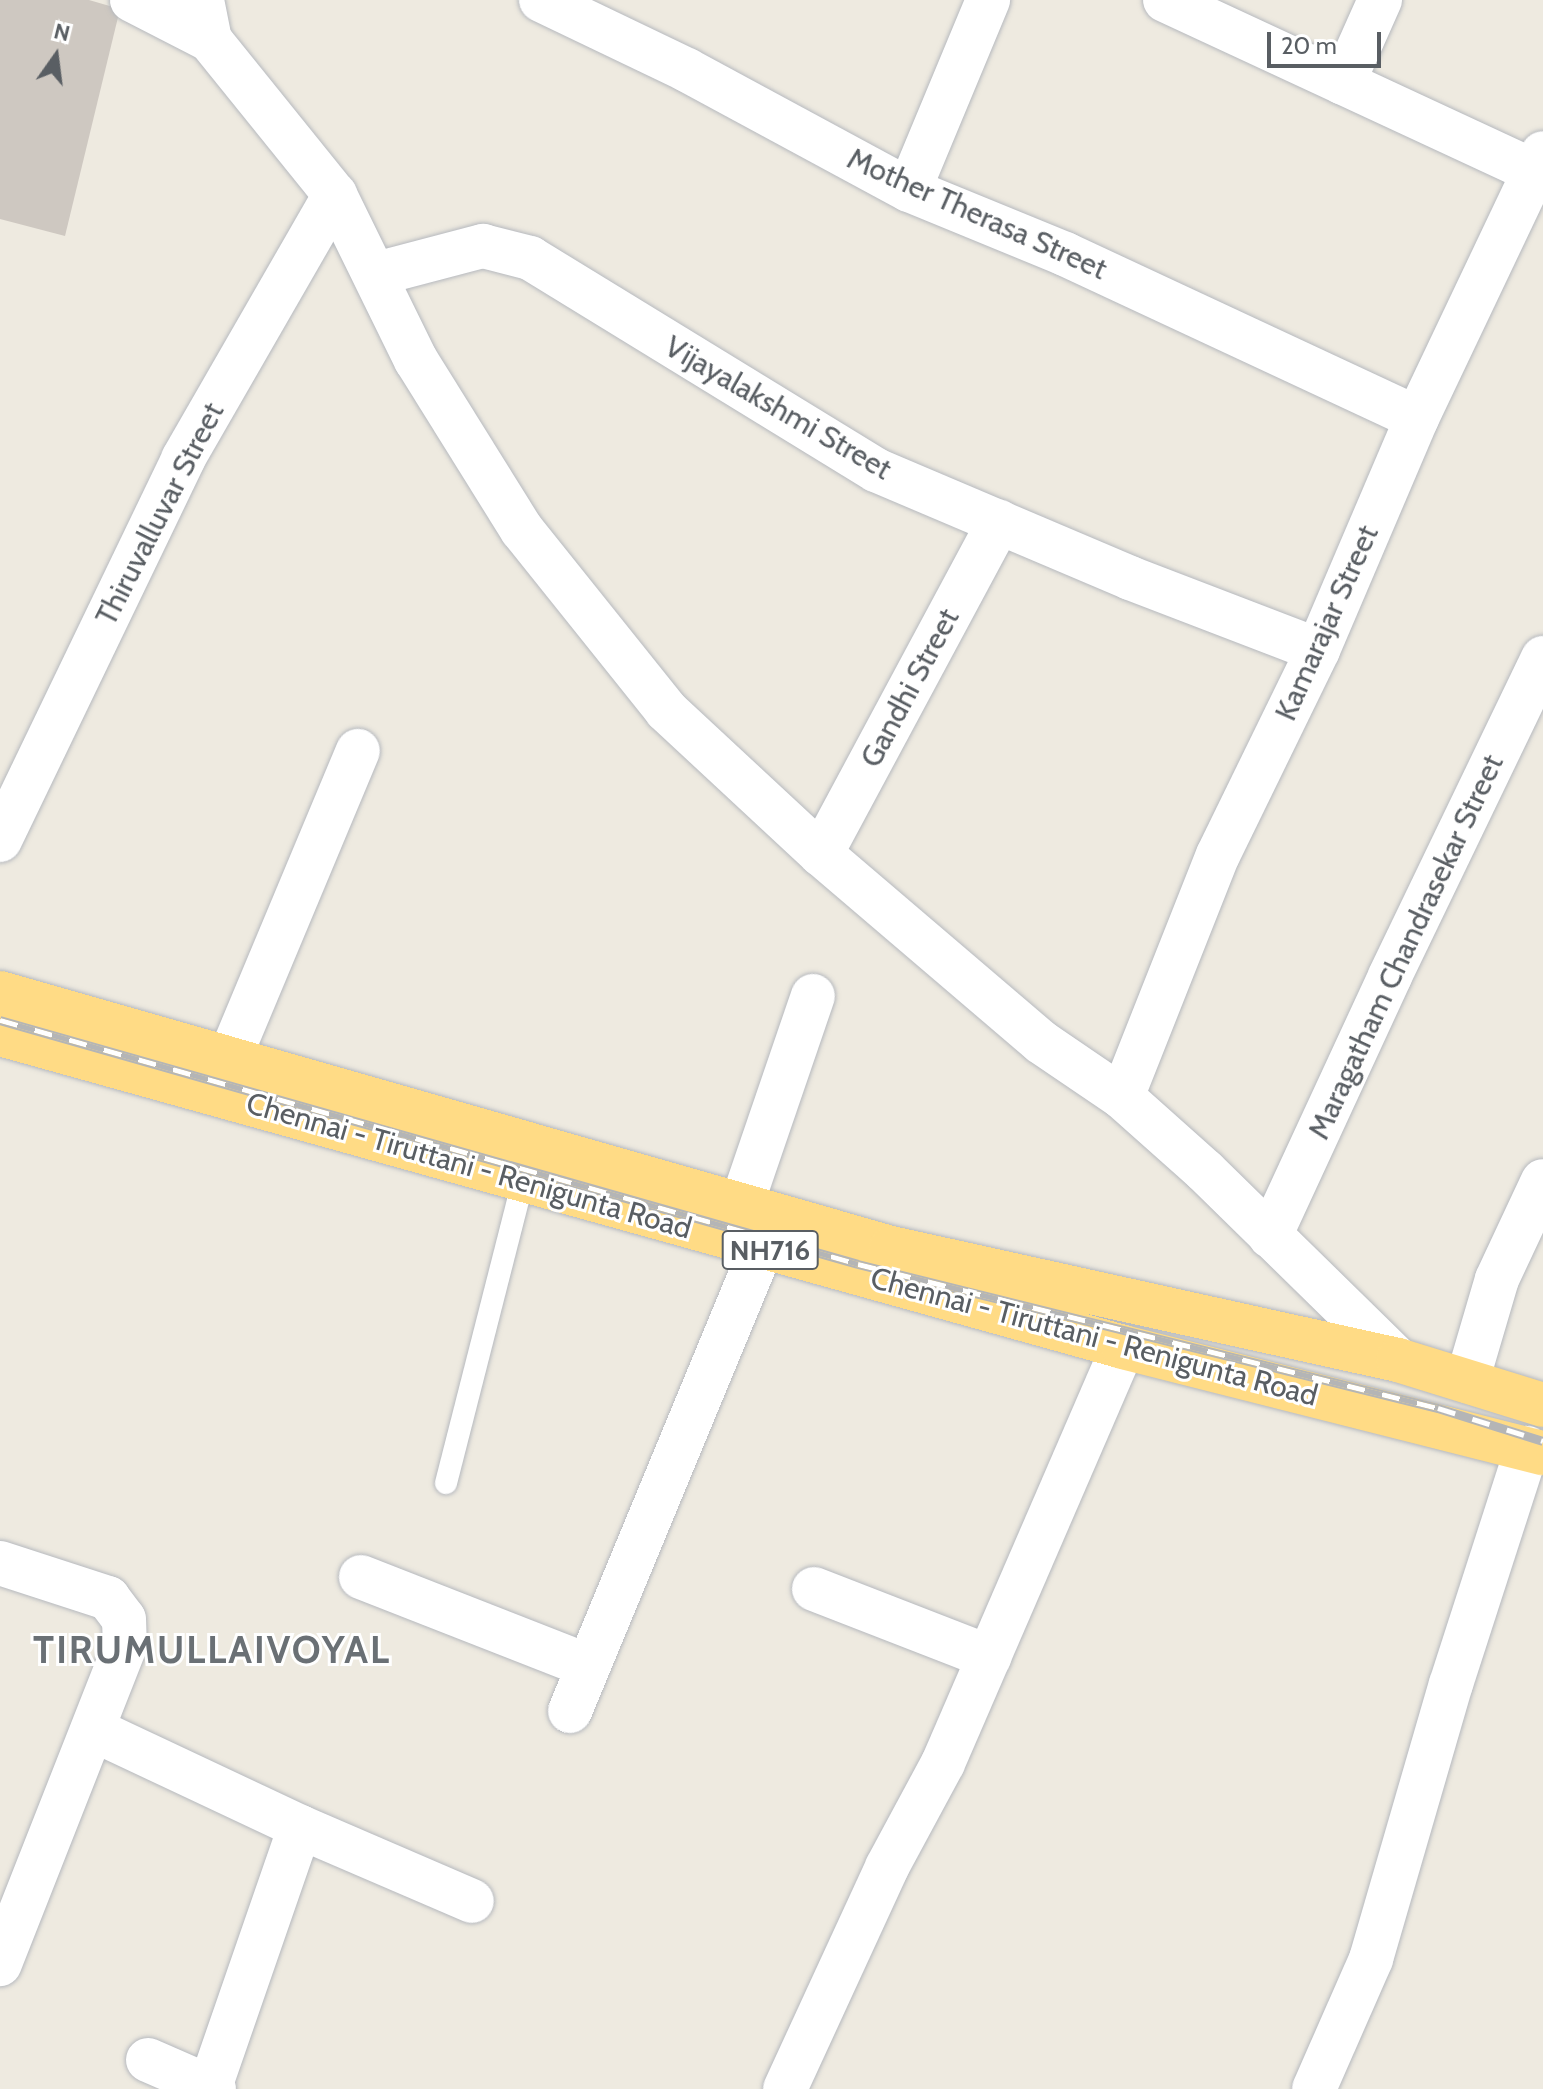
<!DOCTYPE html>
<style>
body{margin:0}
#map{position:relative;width:1543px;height:2089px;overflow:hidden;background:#eeeae0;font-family:Cabin,sans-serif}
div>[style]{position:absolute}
.building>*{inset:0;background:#cec8c1}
.roads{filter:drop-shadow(0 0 2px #b6b9be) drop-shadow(0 0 2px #b6b9be)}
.lane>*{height:22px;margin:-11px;padding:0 11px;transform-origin:11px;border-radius:11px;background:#fff}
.street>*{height:44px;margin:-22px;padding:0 22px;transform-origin:22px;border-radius:22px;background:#fff}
.highway>*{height:44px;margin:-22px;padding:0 22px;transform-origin:22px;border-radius:22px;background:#ffdb85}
.rail>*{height:9px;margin-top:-4.5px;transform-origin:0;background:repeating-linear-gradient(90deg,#fff 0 18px,#b4b5b6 0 36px);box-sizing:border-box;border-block:2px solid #b4b5b6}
span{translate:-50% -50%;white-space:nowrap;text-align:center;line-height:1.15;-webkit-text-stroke:6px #fff;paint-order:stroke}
.shield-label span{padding:2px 6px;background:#fff;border:2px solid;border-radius:6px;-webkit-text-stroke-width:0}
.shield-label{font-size:28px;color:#595e63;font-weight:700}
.street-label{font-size:30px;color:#595e63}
.district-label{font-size:38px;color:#6a7075;font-weight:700;letter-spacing:2px}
.north{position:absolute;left:16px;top:16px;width:80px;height:80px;-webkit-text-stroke:6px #fff;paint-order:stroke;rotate:14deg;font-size:22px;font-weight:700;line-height:32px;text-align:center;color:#595e63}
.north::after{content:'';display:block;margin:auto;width:28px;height:36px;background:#595e63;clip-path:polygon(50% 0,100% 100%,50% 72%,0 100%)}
.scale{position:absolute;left:1267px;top:32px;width:114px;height:36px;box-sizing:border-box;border:4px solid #595e63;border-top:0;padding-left:10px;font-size:24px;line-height:28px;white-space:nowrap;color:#595e63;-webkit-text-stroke:6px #fff;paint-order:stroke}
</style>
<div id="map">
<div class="building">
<i style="clip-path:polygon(0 0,89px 0,120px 9px,65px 236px,0 219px)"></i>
</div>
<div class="roads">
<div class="lane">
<i style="left:446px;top:1483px;width:312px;rotate:-75.7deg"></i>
</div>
<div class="street">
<i style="left:132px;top:0;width:88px;rotate:27.1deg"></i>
<i style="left:202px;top:0;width:41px;rotate:78.7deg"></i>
<i style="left:210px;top:40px;width:199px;rotate:51.1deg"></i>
<i style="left:335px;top:195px;width:184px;rotate:63.9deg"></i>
<i style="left:416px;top:360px;width:200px;rotate:58.1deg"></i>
<i style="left:522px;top:530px;width:231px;rotate:51.3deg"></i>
<i style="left:666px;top:710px;width:212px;rotate:42.9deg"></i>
<i style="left:821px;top:854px;width:289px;rotate:40.5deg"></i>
<i style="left:1041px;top:1042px;width:98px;rotate:34.2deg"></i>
<i style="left:1122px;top:1097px;width:111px;rotate:41.7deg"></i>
<i style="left:1205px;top:1171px;width:270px;rotate:44.4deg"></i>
<i style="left:541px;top:0;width:162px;rotate:25.6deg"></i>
<i style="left:687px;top:70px;width:252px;rotate:28.4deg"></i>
<i style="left:909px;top:190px;width:169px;rotate:22.3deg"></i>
<i style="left:1065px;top:254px;width:388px;rotate:25deg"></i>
<i style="left:1165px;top:0;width:409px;rotate:24.9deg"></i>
<i style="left:1343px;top:83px;width:91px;rotate:-66deg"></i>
<i style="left:909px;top:190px;width:206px;rotate:-67.4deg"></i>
<i style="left:376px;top:274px;width:111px;rotate:-14.7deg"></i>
<i style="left:483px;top:246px;width:49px;rotate:14.3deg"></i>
<i style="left:530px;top:258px;width:406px;rotate:31.5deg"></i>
<i style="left:876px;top:470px;width:276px;rotate:23deg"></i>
<i style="left:1130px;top:578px;width:201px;rotate:21deg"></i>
<i style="left:0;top:840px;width:423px;rotate:-64.3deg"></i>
<i style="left:183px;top:459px;width:305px;rotate:-60.1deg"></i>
<i style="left:821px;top:854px;width:377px;rotate:-61.8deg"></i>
<i style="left:229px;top:1059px;width:334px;rotate:-67.3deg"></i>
<i style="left:1122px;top:1097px;width:260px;rotate:-68.4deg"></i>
<i style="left:1218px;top:855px;width:228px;rotate:-64deg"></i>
<i style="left:1318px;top:650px;width:252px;rotate:-66.9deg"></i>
<i style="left:1417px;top:418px;width:293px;rotate:-64.6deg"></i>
<i style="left:741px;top:1206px;width:222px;rotate:-71.1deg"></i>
<i style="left:1270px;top:1236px;width:286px;rotate:-65.2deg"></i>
<i style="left:1390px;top:976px;width:353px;rotate:-64.3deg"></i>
<i style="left:1467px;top:1381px;width:106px;rotate:-73.6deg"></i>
<i style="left:1497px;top:1279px;width:108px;rotate:-64.9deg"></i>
<i style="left:0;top:1563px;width:114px;rotate:18deg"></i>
<i style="left:108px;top:1598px;width:26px;rotate:53deg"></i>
<i style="left:124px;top:1619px;width:27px;rotate:88deg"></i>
<i style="left:125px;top:1646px;width:342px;rotate:111.5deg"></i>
<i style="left:361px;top:1577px;width:244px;rotate:21.4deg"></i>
<i style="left:814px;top:1589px;width:188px;rotate:21.2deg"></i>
<i style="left:570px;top:1711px;width:502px;rotate:-67.52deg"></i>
<i style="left:94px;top:1730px;width:228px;rotate:25.2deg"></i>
<i style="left:300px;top:1827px;width:187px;rotate:23.3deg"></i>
<i style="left:148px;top:2060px;width:68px;rotate:23.5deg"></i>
<i style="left:214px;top:2089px;width:4px;rotate:-153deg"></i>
<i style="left:210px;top:2087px;width:275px;rotate:-70.9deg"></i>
<i style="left:785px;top:2089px;width:244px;rotate:-65.3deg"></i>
<i style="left:887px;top:1867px;width:118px;rotate:-61.7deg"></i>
<i style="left:943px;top:1763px;width:453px;rotate:-66.6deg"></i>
<i style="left:1314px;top:2089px;width:142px;rotate:-66.3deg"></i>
<i style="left:1371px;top:1959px;width:286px;rotate:-73.8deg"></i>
<i style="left:1451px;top:1684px;width:248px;rotate:-72.1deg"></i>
</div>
<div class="highway">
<i style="left:0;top:993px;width:927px;rotate:15.97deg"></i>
<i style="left:891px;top:1248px;width:519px;rotate:12.46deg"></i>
<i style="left:1398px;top:1360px;width:152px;rotate:17.2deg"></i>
<i style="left:0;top:1034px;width:1166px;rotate:15.57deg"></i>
<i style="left:1123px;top:1347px;width:433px;rotate:14.2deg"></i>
</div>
</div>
<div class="rail">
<i style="left:0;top:1020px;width:892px;rotate:15.87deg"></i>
<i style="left:858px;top:1264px;width:598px;rotate:13.94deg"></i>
<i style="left:1438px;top:1408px;width:110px;rotate:17.4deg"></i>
</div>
<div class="shield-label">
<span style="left:770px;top:1250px">NH716</span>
</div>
<div class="street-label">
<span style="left:977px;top:214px;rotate:24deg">Mother Therasa Street</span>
<span style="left:778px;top:408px;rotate:30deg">Vijayalakshmi Street</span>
<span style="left:160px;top:514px;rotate:-63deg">Thiruvalluvar Street</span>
<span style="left:1327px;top:623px;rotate:-66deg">Kamarajar Street</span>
<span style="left:910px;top:688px;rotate:-62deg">Gandhi Street</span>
<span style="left:1406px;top:947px;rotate:-65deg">Maragatham Chandrasekar Street</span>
<span style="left:469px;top:1166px;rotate:16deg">Chennai - Tiruttani - Renigunta Road</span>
<span style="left:1094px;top:1337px;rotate:15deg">Chennai - Tiruttani - Renigunta Road</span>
</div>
<div class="district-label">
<span style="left:212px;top:1650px">TIRUMULLAIVOYAL</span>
</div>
<div class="north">N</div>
<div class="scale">20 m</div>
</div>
